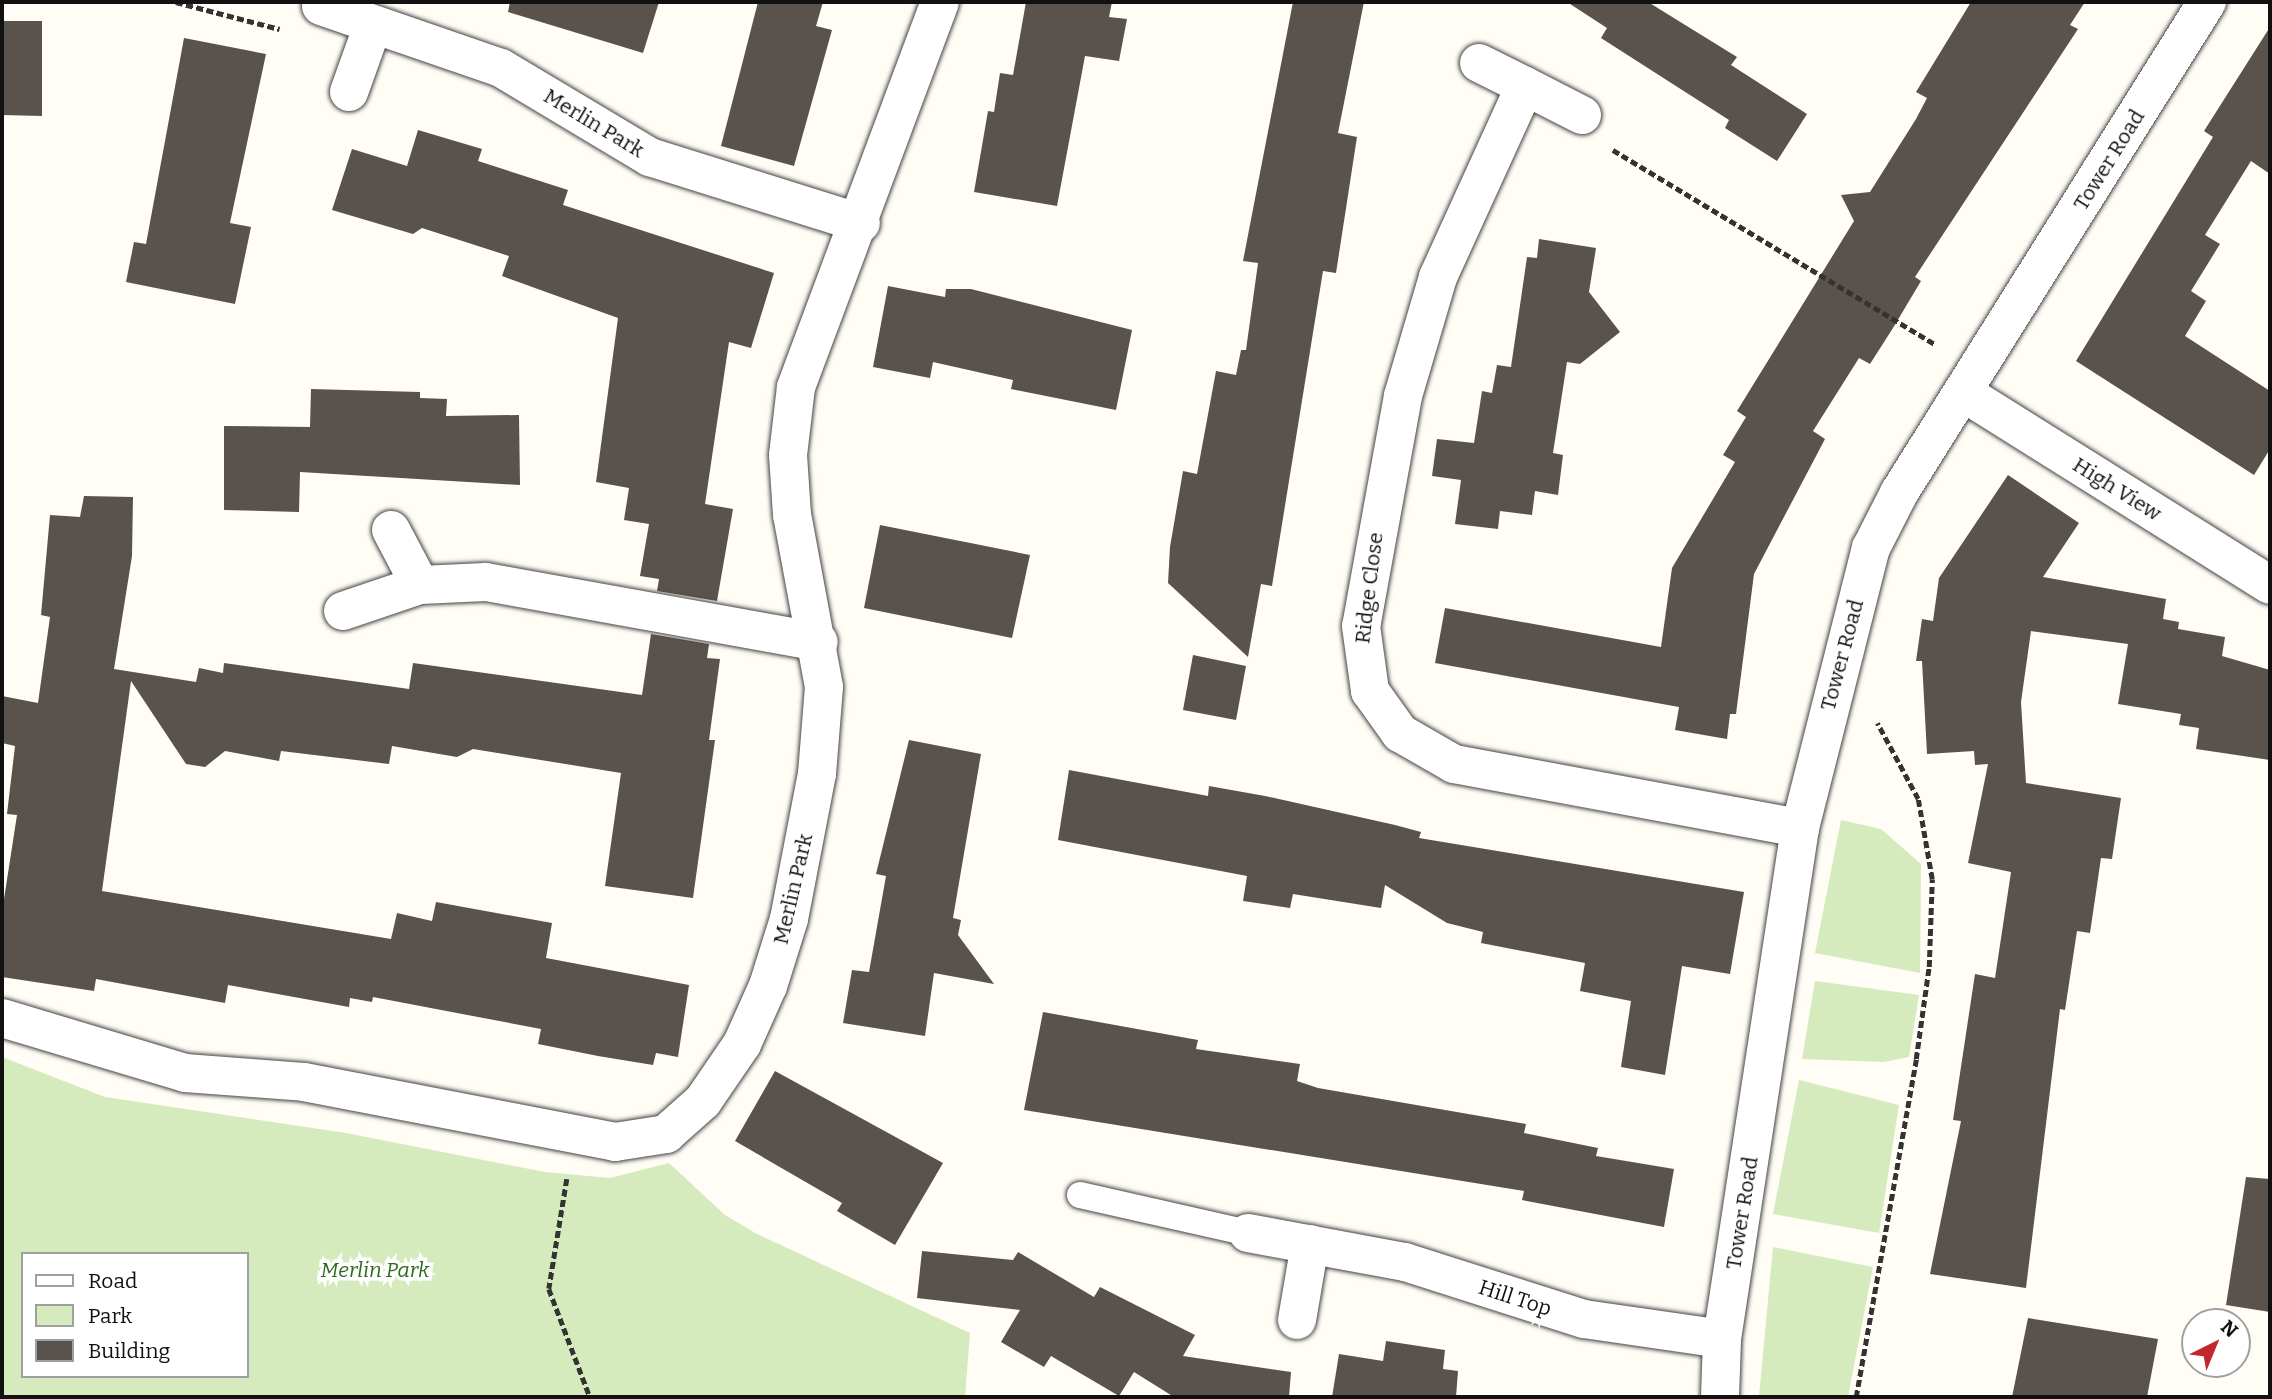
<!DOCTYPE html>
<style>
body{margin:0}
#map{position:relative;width:2272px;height:1399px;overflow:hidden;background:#fffdf5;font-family:Bitter,serif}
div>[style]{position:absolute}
.green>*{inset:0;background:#d5ebbd}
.building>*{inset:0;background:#5a524d}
.path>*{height:4.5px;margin-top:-2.25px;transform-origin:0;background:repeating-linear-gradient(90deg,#333 0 7px,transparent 0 10.5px)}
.roads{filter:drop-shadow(0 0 2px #444) drop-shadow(0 0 2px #444)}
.service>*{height:26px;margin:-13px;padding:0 13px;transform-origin:13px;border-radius:13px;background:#fff}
.minor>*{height:38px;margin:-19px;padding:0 19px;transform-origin:19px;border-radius:19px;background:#fff}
span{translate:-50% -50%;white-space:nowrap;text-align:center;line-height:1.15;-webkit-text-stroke:7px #fff;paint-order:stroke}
.street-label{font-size:21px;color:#111}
.park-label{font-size:21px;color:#2f6b1f;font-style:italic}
.frame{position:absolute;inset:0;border:4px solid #111;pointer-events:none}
.legend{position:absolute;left:21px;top:1252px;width:228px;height:126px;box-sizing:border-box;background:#fff;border:2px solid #a0a0a0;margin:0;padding:9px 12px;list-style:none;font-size:21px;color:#111}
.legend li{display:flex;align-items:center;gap:14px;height:35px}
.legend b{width:35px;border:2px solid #a0a0a0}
.north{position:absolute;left:2181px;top:1308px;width:70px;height:70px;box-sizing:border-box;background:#fff;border:2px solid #a0a0a0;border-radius:50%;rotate:43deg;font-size:19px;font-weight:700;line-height:28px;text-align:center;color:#111}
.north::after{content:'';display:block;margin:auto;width:24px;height:32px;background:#c4262e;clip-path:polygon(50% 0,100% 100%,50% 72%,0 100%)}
</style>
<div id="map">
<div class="green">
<i style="clip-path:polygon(1841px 820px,1881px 829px,1921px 864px,1920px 973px,1815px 953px)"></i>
<i style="clip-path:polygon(1815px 981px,1919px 995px,1909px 1057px,1884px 1062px,1802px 1059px)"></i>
<i style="clip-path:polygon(evenodd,2px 1057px,105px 1097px,346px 1133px,545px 1172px,610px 1178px,669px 1163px,725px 1215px,757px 1234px,970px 1333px,965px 1397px,2px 1397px,2px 1057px,23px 1254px,247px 1254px,247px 1376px,23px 1376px,23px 1254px)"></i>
<i style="clip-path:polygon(1799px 1080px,1899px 1105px,1879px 1233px,1773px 1214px)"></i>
<i style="clip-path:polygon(1773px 1247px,1873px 1267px,1848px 1397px,1759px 1397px)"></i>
</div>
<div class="building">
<i style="clip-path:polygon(510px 2px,659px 2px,643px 53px,508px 12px)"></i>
<i style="clip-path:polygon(758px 2px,823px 2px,816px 26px,832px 30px,794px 166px,721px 146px)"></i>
<i style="clip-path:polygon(1026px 2px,1112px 2px,1109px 17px,1127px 19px,1119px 61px,1085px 56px,1057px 206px,974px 192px,988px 111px,994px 112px,1000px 73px,1013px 75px)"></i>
<i style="clip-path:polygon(1293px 2px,1364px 2px,1338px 133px,1357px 137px,1336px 273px,1323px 271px,1272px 586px,1261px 584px,1248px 657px,1168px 583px,1170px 547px,1183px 471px,1197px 474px,1216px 371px,1236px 375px,1241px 350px,1246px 350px,1258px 263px,1243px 261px)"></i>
<i style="clip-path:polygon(1567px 2px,1648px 2px,1737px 57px,1731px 65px,1807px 114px,1777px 161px,1725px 128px,1729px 120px,1601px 38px,1607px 28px)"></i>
<i style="clip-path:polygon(1971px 2px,2085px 2px,2070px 25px,2078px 29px,1915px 277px,1921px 281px,1893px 328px,1870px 364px,1859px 358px,1813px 431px,1825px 439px,1754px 574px,1736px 714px,1730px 714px,1727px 739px,1675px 730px,1679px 707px,1435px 663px,1445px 608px,1661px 647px,1672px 568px,1735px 462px,1723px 455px,1746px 417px,1737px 411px,1854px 221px,1841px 195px,1870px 192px,1916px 119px,1927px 98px,1916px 92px)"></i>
<i style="clip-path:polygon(2px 21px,42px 21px,42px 116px,2px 115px)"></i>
<i style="clip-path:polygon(2270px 27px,2270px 174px,2251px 161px,2205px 235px,2220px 244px,2191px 291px,2206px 301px,2185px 336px,2270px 391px,2270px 449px,2254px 475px,2076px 361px,2213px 137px,2204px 131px)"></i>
<i style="clip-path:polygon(184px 38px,266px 54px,230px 223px,251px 227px,235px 304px,126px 282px,134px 242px,146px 244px)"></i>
<i style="clip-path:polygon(418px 130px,482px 149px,478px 161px,568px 190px,563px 205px,774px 273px,751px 348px,729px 342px,705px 504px,733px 509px,717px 601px,657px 591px,659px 579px,640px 576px,649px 524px,624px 520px,629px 488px,596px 482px,618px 318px,502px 276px,509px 256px,422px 228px,413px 234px,332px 210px,352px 149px,407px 166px)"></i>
<i style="clip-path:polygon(1539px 239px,1596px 248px,1589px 292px,1620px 332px,1580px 364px,1567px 362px,1553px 453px,1563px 455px,1558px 495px,1535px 491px,1532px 515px,1500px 511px,1498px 529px,1455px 524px,1461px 480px,1432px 476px,1437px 439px,1474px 443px,1482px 391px,1492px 393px,1497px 365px,1511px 367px,1527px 257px,1537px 258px)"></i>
<i style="clip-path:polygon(888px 286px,945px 297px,946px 289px,971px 289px,1132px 330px,1116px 410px,1011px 389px,1013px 380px,933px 362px,930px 378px,873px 367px)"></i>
<i style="clip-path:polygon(311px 389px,420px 392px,420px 398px,447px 399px,446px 416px,519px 415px,520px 485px,300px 472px,299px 512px,224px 510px,224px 426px,310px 427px)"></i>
<i style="clip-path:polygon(2008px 475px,2079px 523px,2043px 577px,2166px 599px,2163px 619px,2179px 622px,2178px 629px,2225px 637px,2222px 656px,2270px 670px,2270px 760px,2196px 749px,2199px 728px,2179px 725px,2181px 714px,2118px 704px,2128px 644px,2031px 631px,2021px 702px,2026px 783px,2121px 798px,2112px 859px,2101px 858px,2090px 933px,2077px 931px,2065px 1010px,2060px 1009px,2026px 1288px,1930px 1274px,1961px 1121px,1953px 1120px,1975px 974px,1995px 978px,2011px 872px,1968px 863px,1988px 764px,1975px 765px,1974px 751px,1927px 754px,1922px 661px,1916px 661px,1922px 619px,1933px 621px,1939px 578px)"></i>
<i style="clip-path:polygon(84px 496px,133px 497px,132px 556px,114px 669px,196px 682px,199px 668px,223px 673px,224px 663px,409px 689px,413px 663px,642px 695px,651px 634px,709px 644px,707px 658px,720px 659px,709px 740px,715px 740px,693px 898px,605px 886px,621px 773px,473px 749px,457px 757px,392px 746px,389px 764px,281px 751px,279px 761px,225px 751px,205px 767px,186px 764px,131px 681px,102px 891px,391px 939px,397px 913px,432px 921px,436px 902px,552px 923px,546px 958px,689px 985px,678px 1057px,656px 1053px,653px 1065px,598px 1056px,538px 1044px,541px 1029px,373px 997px,372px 1002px,350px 998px,349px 1007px,228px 985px,225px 1003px,96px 979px,94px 991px,2px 977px,2px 912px,17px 815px,7px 814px,15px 746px,2px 743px,2px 696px,38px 703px,50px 617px,41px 615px,50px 515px,80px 517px)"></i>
<i style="clip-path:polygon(880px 525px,1030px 555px,1012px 638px,864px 608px)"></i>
<i style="clip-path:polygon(1193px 655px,1246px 666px,1236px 720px,1183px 710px)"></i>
<i style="clip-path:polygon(909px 740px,981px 754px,953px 918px,961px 920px,958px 935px,994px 984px,934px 973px,925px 1036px,843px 1023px,852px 970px,869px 972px,886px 876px,876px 874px)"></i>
<i style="clip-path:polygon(1069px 770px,1208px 796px,1209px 786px,1265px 796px,1395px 825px,1421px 832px,1419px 838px,1744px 892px,1730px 974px,1682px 966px,1665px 1075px,1621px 1067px,1631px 1001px,1580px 991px,1585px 963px,1481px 943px,1483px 932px,1447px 923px,1385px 885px,1381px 908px,1293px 894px,1290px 908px,1243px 901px,1247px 876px,1058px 840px)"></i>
<i style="clip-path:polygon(1043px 1012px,1198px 1040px,1196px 1049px,1300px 1064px,1297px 1081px,1318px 1088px,1526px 1124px,1524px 1133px,1598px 1148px,1596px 1156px,1674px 1169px,1664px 1227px,1522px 1200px,1524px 1191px,1024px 1110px)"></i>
<i style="clip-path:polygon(775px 1071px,943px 1163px,895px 1245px,837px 1211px,842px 1203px,735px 1141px)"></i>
<i style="clip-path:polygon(2246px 1177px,2270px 1179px,2270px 1312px,2226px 1305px)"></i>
<i style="clip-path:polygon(922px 1251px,1013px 1260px,1018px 1252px,1094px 1297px,1100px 1287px,1195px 1335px,1183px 1356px,1291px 1372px,1289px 1397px,1174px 1397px,1134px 1372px,1119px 1396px,1051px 1356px,1044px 1367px,1001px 1342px,1020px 1310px,917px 1298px)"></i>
<i style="clip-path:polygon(2028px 1318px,2158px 1339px,2147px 1397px,2012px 1397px)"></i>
<i style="clip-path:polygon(1386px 1341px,1445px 1350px,1443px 1369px,1458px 1371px,1456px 1397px,1332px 1397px,1339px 1354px,1383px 1361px)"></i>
</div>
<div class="path">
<i style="left:176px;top:2px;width:107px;rotate:14.6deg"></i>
<i style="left:1613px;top:150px;width:376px;rotate:31.1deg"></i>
<i style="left:567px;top:1179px;width:111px;rotate:99.3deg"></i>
<i style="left:549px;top:1289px;width:116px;rotate:69.2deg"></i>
<i style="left:1856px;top:1397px;width:343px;rotate:-79.9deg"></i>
<i style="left:1916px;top:1059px;width:93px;rotate:-82deg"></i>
<i style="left:1929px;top:967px;width:88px;rotate:-88deg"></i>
<i style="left:1932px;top:879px;width:81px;rotate:-99.9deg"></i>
<i style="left:1918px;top:799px;width:86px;rotate:-118.3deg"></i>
</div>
<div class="roads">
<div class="service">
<i style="left:1080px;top:1195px;width:172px;rotate:12.7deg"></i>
</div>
<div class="minor">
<i style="left:321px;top:6px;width:190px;rotate:19deg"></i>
<i style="left:501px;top:68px;width:174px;rotate:30.9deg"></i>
<i style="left:650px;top:157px;width:221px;rotate:17.4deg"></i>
<i style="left:1479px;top:63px;width:51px;rotate:26.6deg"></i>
<i style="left:1525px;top:86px;width:210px;rotate:114.5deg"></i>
<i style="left:1438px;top:277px;width:124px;rotate:106.4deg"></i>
<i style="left:1403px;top:396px;width:234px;rotate:100.3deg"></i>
<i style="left:1361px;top:626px;width:66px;rotate:82.1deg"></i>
<i style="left:1370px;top:691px;width:52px;rotate:54.5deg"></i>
<i style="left:1400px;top:733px;width:62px;rotate:29.9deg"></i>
<i style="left:1454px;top:764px;width:352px;rotate:10.5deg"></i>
<i style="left:1525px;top:86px;width:64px;rotate:27deg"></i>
<i style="left:349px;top:92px;width:71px;rotate:-70.3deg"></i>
<i style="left:1964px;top:393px;width:361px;rotate:32.1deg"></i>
<i style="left:391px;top:530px;width:62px;rotate:62.2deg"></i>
<i style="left:343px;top:611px;width:81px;rotate:-18.7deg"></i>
<i style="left:420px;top:585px;width:66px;rotate:-2.6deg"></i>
<i style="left:486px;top:582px;width:338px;rotate:10.2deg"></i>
<i style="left:2px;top:1018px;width:191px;rotate:16.7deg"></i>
<i style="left:185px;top:1073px;width:119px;rotate:4.3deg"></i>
<i style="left:304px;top:1082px;width:317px;rotate:10.9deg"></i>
<i style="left:615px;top:1142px;width:52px;rotate:-8.9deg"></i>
<i style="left:666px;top:1134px;width:50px;rotate:-41.7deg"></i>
<i style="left:703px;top:1101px;width:69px;rotate:-55.6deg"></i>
<i style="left:742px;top:1044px;width:64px;rotate:-65.9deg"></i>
<i style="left:768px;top:986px;width:70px;rotate:-72.6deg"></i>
<i style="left:789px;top:919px;width:148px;rotate:-79.1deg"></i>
<i style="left:817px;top:774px;width:87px;rotate:-85.4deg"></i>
<i style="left:824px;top:687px;width:175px;rotate:-100.5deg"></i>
<i style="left:792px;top:515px;width:60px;rotate:-93.8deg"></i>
<i style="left:788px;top:455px;width:68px;rotate:-83.3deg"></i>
<i style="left:796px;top:387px;width:411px;rotate:-69.5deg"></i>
<i style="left:1248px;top:1233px;width:160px;rotate:10.5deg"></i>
<i style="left:1405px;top:1262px;width:188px;rotate:17.7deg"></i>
<i style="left:1584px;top:1319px;width:139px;rotate:8.2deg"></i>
<i style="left:1297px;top:1320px;width:77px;rotate:-80.3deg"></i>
<i style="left:1720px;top:1397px;width:58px;rotate:-88deg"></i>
<i style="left:1722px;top:1339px;width:517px;rotate:-81.32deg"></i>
<i style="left:1800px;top:828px;width:289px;rotate:-75.8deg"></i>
<i style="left:1871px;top:548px;width:62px;rotate:-63deg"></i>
<i style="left:1899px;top:493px;width:580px;rotate:-57.9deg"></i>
</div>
</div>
<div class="street-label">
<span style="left:594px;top:123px;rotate:31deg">Merlin Park</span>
<span style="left:2109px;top:160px;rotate:-58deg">Tower Road</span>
<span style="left:2117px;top:489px;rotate:32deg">High View</span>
<span style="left:1369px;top:588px;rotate:-83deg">Ridge Close</span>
<span style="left:1842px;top:655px;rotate:-75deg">Tower Road</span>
<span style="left:793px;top:889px;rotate:-77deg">Merlin Park</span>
<span style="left:1742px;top:1213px;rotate:-81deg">Tower Road</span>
<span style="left:1515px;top:1298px;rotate:18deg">Hill Top</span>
</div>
<div class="park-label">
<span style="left:375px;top:1270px">Merlin Park</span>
</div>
<div class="frame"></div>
<ul class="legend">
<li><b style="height:9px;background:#fff"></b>Road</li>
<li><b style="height:19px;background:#d5ebbd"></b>Park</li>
<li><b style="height:19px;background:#5a524d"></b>Building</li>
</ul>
<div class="north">N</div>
</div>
